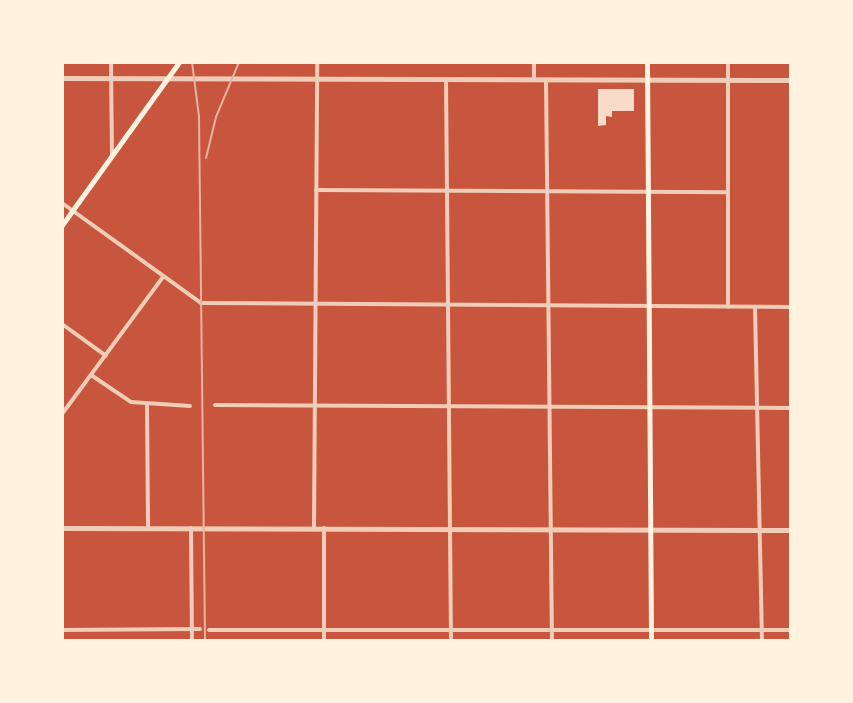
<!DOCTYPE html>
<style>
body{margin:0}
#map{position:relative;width:853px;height:703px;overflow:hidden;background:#c8553d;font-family:"Titillium Web",sans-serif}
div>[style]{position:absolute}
.building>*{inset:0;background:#f7dbc8}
.minor>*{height:4px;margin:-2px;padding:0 2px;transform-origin:2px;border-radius:2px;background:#f1ccb7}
.tertiary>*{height:5px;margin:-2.5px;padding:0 2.5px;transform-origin:2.5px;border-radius:2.5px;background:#f1ccb7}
.secondary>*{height:5px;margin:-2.5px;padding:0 2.5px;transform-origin:2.5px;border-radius:2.5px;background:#fff3e0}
.rail>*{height:2px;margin:-1px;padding:0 1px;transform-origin:1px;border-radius:1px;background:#e9b49f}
span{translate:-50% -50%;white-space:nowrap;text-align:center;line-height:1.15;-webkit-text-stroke:8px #fff3e0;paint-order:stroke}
.frame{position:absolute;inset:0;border:64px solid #fff3e0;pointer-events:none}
</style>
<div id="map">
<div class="building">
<i style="clip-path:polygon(598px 89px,634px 89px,634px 111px,612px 111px,612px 117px,606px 116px,606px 125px,598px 126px)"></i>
</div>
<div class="minor">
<i style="left:111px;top:62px;width:94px;rotate:89.4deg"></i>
<i style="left:728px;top:62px;width:245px;rotate:90deg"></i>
<i style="left:446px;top:80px;width:561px;rotate:89.49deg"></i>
<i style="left:534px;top:80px;width:18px;rotate:-90deg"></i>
<i style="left:546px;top:80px;width:561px;rotate:89.39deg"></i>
<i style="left:316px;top:190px;width:412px;rotate:0.3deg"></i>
<i style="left:62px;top:203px;width:171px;rotate:35.7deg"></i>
<i style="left:201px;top:303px;width:590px;rotate:0.39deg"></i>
<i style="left:755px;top:307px;width:334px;rotate:88.8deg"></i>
<i style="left:62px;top:324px;width:54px;rotate:36deg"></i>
<i style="left:91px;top:375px;width:48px;rotate:34deg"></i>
<i style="left:131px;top:402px;width:59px;rotate:3.9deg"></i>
<i style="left:147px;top:405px;width:123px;rotate:89.5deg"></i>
<i style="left:215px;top:405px;width:576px;rotate:0.3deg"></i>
<i style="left:62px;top:414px;width:170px;rotate:-53.6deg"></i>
<i style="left:191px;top:528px;width:113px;rotate:89.5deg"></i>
<i style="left:314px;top:528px;width:466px;rotate:-89.6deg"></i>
<i style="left:324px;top:528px;width:113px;rotate:90deg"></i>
<i style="left:62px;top:630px;width:138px;rotate:-0.4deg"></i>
<i style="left:209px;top:630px;width:582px"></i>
</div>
<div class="tertiary">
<i style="left:62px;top:78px;width:729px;rotate:0.16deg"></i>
<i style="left:62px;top:528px;width:729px;rotate:0.16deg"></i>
</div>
<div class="secondary">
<i style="left:647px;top:62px;width:579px;rotate:89.6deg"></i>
<i style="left:62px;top:225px;width:201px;rotate:-54.3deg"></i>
</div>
<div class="rail">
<i style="left:192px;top:62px;width:55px;rotate:82.7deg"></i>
<i style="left:199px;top:117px;width:524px;rotate:89.34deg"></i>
<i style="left:206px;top:158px;width:42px;rotate:-76.3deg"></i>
<i style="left:216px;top:117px;width:60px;rotate:-67.3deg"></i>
</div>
<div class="frame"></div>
</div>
